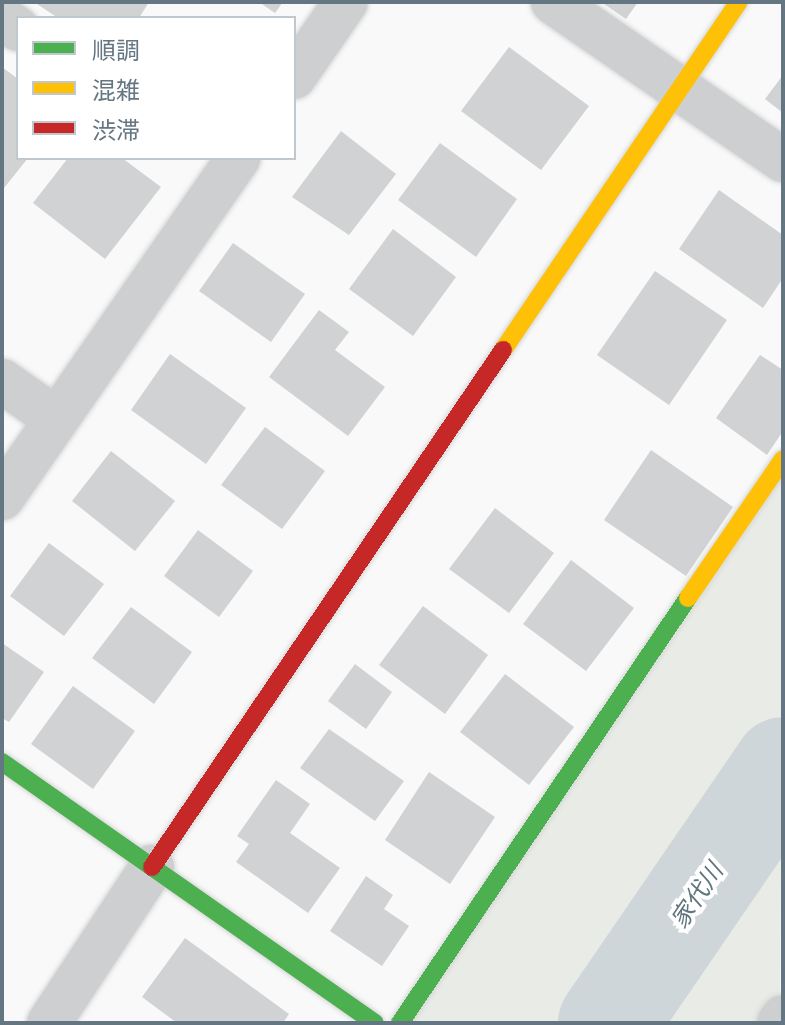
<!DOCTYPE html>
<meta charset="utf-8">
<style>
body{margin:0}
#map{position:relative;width:785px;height:1025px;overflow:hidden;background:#f9f9f9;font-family:"Golos Text","Noto Sans JP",sans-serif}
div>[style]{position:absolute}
.green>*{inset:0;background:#e8ebe6}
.river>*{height:100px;margin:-50px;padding:0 50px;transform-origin:50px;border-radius:50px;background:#ced6d9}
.building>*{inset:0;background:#d0d2d3}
.roads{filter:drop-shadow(0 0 2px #d5d6d7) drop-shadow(0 0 2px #d5d6d7)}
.street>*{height:44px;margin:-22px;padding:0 22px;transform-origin:22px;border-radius:22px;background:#cecfd0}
.fast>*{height:18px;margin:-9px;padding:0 9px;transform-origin:9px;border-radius:9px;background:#4caf50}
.slow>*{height:18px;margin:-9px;padding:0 9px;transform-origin:9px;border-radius:9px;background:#ffc107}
.jam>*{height:18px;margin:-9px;padding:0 9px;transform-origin:9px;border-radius:9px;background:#c62828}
span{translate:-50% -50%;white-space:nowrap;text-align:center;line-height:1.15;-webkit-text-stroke:8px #fff;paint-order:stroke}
.water-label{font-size:24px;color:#60757c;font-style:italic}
.frame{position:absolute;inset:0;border:4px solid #657683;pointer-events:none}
.legend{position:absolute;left:16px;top:16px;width:280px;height:144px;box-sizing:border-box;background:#fff;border:2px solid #c1c8cd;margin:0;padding:10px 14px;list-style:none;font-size:24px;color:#657683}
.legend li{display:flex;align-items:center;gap:16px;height:40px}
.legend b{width:40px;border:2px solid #c1c8cd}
</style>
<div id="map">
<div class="green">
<i style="clip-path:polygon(783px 476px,780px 1023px,411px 1023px)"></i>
</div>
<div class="river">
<i style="left:608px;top:1023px;width:310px;rotate:-55.6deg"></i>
</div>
<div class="building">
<i style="clip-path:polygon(34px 2px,149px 2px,139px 18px,58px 18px)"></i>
<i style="clip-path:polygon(259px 2px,283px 2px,275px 13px)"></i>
<i style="clip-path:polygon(601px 2px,638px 2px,626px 19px)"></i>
<i style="clip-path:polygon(509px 47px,589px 106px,541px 170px,461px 111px)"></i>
<i style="clip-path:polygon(2px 67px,18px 79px,18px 158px,28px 158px,4px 188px)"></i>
<i style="clip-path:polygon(783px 75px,783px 113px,765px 99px)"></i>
<i style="clip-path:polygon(341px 131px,396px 174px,349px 235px,292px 197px)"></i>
<i style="clip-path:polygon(440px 143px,517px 199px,476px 257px,398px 200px)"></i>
<i style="clip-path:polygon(68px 158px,122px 158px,161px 187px,105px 259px,33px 203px)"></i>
<i style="clip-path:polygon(719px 190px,783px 235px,783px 278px,763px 308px,679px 249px)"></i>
<i style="clip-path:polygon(393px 229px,456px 277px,413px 336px,349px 289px)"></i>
<i style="clip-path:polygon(233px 243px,305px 294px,271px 342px,199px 291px)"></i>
<i style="clip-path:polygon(655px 271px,727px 320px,669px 405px,597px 355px)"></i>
<i style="clip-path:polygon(319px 310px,349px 332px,335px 350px,385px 387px,348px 436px,269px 377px)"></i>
<i style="clip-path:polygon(170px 354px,246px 408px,206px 464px,131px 410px)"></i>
<i style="clip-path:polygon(760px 355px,783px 370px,783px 431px,767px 455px,716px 418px)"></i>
<i style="clip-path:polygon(265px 427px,325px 471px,282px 529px,221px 485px)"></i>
<i style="clip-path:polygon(651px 450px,733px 507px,686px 576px,604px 520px)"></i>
<i style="clip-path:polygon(111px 451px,175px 501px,135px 551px,72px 501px)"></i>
<i style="clip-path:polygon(495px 508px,554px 553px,509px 613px,449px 569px)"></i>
<i style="clip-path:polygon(198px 530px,253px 571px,219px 617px,164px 576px)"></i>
<i style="clip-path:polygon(49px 543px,104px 584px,64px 636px,10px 596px)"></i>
<i style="clip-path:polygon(571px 560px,634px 608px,586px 671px,523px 624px)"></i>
<i style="clip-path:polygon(423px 606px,488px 655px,445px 714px,379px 665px)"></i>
<i style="clip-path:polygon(131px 607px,192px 652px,154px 704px,92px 658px)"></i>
<i style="clip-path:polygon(2px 643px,44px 672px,9px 722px,2px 718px)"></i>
<i style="clip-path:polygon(355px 664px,392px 692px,366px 729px,328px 701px)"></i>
<i style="clip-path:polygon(505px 674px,574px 727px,529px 785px,460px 732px)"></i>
<i style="clip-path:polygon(73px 686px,135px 731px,93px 789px,31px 744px)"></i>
<i style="clip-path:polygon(329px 729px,404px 781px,375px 821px,300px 768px)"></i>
<i style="clip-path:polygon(429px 772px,495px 817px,450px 884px,385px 840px)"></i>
<i style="clip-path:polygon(276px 780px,310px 804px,290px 833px,340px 868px,308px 913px,236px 862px,249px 844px,237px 836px)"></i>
<i style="clip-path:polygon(366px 876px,393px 895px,384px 909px,409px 926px,382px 966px,330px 931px)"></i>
<i style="clip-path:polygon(185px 938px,289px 1014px,283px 1023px,177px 1023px,142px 997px)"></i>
</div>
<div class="roads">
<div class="street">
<i style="left:553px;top:2px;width:279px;rotate:34.5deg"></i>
<i style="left:2px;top:18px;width:19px;rotate:35deg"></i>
<i style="left:294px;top:77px;width:91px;rotate:-55.3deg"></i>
<i style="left:2px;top:381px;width:66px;rotate:35.1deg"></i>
<i style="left:2px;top:498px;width:414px;rotate:-55.2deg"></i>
<i style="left:49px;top:1023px;width:187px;rotate:-56.6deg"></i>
<i style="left:779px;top:1023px;width:7px;rotate:-56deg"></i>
</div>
<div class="fast">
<i style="left:2px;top:762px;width:455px;rotate:35deg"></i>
<i style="left:400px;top:1023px;width:513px;rotate:-55.88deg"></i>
</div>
<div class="slow">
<i style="left:503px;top:350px;width:420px;rotate:-55.9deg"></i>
<i style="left:688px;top:598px;width:168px;rotate:-55.6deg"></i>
</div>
<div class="jam">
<i style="left:152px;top:867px;width:625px;rotate:-55.83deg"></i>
</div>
</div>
<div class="water-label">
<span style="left:696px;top:895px;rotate:-56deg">家代川</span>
</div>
<div class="frame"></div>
<ul class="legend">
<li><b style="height:10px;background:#4caf50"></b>順調</li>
<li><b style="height:10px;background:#ffc107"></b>混雑</li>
<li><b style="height:10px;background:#c62828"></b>渋滞</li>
</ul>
</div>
